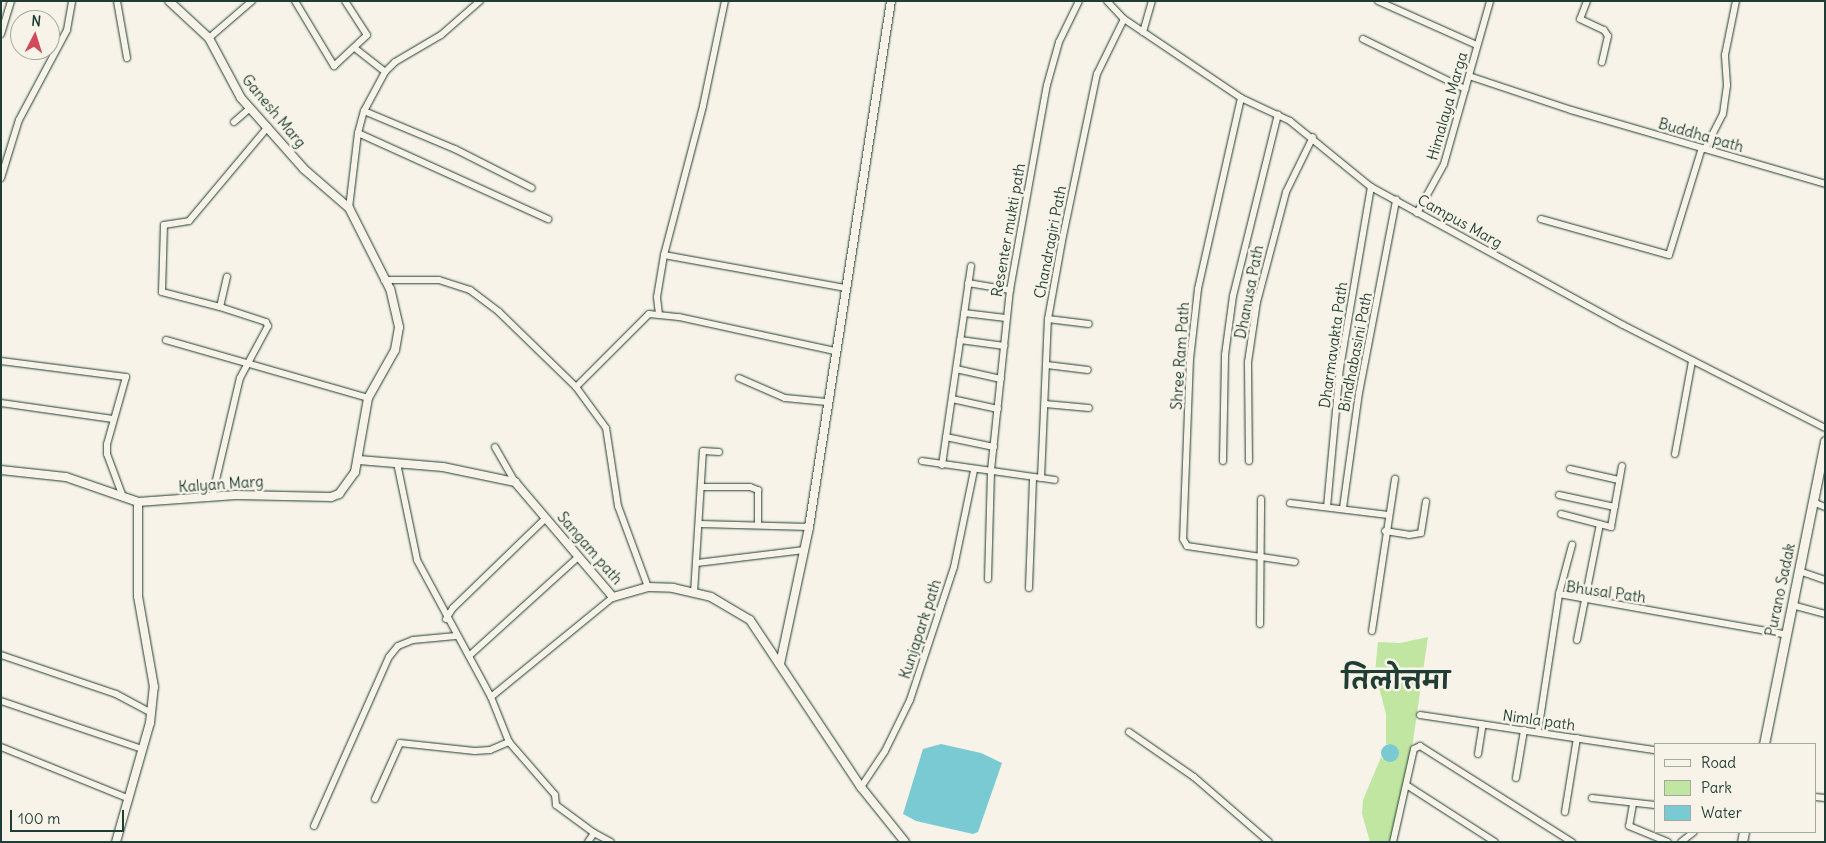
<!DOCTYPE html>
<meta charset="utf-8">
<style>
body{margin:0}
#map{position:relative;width:1826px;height:843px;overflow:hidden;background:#f7f3e8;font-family:Delius,"Playpen Sans Deva",sans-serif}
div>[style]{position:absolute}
.green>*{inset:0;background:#c1e6a1}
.water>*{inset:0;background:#79cad2}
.round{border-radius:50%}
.roads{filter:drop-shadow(0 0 1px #1f3d34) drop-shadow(0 0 1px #1f3d34)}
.minor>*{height:6px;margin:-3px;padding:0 3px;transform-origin:3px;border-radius:3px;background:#f7f3e8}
.tertiary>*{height:8px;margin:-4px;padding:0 4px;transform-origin:4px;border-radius:4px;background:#f7f3e8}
.secondary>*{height:9px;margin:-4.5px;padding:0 4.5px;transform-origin:4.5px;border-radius:4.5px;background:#f7f3e8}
span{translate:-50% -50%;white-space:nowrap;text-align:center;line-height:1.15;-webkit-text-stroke:5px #f7f3e8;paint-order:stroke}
.street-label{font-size:15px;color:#1f3d34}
.town-label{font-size:25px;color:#1f3d34;font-weight:700}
.frame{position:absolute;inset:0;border:2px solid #1f3d34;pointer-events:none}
.legend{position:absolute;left:1654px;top:743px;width:162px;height:90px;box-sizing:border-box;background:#f7f3e8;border:1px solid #a1aaa0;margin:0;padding:6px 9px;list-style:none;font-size:15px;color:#1f3d34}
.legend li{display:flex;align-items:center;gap:10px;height:25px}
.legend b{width:25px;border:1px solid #a1aaa0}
.north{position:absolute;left:10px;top:10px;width:50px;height:50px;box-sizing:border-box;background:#f7f3e8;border:1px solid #a1aaa0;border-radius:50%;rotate:5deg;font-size:14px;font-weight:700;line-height:20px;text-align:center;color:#1f3d34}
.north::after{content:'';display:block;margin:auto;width:18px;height:22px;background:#d1495b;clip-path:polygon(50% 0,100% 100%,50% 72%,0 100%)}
.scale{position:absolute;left:10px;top:810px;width:114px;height:22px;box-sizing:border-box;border:2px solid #1f3d34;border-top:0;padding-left:6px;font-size:15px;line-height:18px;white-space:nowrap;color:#1f3d34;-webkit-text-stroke:4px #f7f3e8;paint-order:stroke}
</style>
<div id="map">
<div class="green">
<i style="clip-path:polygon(1428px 637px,1413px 741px,1397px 819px,1390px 842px,1370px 842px,1362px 814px,1363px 800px,1381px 757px,1383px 760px,1395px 745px,1386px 744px,1386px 714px,1375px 672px,1378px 642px,1400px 643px)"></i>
</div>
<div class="water">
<i class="round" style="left:1381px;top:744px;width:18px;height:18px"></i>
<i style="clip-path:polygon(941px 744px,981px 753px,1002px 763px,978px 832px,973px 834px,916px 821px,903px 814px,923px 749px)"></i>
</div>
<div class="roads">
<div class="minor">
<i style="left:117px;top:1px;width:58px;rotate:80deg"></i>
<i style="left:295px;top:1px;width:76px;rotate:59deg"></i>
<i style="left:334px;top:66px;width:45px;rotate:-43.2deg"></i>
<i style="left:367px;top:35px;width:40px;rotate:-122.9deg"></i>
<i style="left:1107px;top:1px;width:25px;rotate:47deg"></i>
<i style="left:1124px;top:19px;width:141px;rotate:34deg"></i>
<i style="left:1241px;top:98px;width:54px;rotate:25.1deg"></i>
<i style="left:1290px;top:121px;width:104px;rotate:39.2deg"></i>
<i style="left:1371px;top:187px;width:287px;rotate:28.7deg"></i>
<i style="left:1623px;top:325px;width:227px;rotate:27deg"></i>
<i style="left:1378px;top:1px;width:108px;rotate:24deg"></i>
<i style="left:1587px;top:1px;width:19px;rotate:111deg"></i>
<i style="left:1580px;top:19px;width:26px;rotate:25deg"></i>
<i style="left:1604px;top:30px;width:7px;rotate:56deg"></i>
<i style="left:1608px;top:36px;width:27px;rotate:103deg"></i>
<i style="left:1143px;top:32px;width:32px;rotate:-74deg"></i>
<i style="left:1px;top:34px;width:34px;rotate:-73deg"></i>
<i style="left:209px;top:38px;width:57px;rotate:-40.7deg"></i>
<i style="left:1363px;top:39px;width:114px;rotate:26.1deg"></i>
<i style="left:356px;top:49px;width:37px;rotate:38deg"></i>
<i style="left:1469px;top:76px;width:108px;rotate:18.4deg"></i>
<i style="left:1571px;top:110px;width:265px;rotate:16.2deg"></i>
<i style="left:1241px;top:98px;width:196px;rotate:102.7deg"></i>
<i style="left:1198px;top:289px;width:70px;rotate:96.5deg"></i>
<i style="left:1190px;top:359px;width:180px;rotate:92.2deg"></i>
<i style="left:1183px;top:539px;width:8px;rotate:60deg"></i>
<i style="left:1187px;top:546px;width:109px;rotate:8.4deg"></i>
<i style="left:364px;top:111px;width:99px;rotate:22.7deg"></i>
<i style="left:455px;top:149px;width:86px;rotate:26.9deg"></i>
<i style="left:234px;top:122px;width:21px;rotate:-41deg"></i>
<i style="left:358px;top:133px;width:209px;rotate:24.4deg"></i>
<i style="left:1705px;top:149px;width:39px;rotate:-63deg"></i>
<i style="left:1723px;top:114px;width:29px;rotate:-82deg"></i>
<i style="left:1727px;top:85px;width:30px;rotate:-94deg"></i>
<i style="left:1725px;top:55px;width:55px;rotate:-78.5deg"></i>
<i style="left:1px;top:178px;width:61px;rotate:-72.8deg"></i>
<i style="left:19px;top:120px;width:102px;rotate:-61.9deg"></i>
<i style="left:67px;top:30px;width:29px;rotate:-80deg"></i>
<i style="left:349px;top:208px;width:76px;rotate:-83.2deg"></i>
<i style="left:358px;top:133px;width:23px;rotate:-75deg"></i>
<i style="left:364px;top:111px;width:44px;rotate:-61.7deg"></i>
<i style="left:385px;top:72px;width:14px;rotate:-45deg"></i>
<i style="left:395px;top:62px;width:53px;rotate:-30.4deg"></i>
<i style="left:441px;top:35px;width:52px;rotate:-41.1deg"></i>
<i style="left:1417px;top:213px;width:56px;rotate:-61.1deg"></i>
<i style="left:1444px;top:164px;width:169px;rotate:-74.2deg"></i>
<i style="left:1541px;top:219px;width:133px;rotate:15.7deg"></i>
<i style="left:1669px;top:255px;width:112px;rotate:-72.9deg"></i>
<i style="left:664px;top:255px;width:185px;rotate:10.3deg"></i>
<i style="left:384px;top:280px;width:55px"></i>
<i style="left:439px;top:280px;width:33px;rotate:18deg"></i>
<i style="left:470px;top:290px;width:36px;rotate:37deg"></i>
<i style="left:499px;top:312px;width:107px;rotate:44.2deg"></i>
<i style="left:968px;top:283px;width:43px;rotate:9.5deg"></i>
<i style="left:220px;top:307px;width:60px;rotate:-165.5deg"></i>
<i style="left:162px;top:292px;width:67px;rotate:-88.3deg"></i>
<i style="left:164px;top:225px;width:25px;rotate:-9deg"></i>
<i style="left:189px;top:221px;width:123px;rotate:-50deg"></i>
<i style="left:964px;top:313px;width:42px;rotate:6.8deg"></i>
<i style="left:659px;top:314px;width:17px;rotate:-97deg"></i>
<i style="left:657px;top:297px;width:43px;rotate:-80.5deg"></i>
<i style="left:664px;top:255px;width:154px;rotate:-75.3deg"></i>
<i style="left:703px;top:106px;width:107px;rotate:-78.2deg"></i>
<i style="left:1048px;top:319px;width:41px;rotate:7deg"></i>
<i style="left:166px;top:340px;width:210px;rotate:16deg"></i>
<i style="left:960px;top:340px;width:45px;rotate:7.6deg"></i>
<i style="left:1px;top:361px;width:126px;rotate:7.3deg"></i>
<i style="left:126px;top:377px;width:70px;rotate:105.8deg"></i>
<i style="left:107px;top:444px;width:10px;rotate:90deg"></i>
<i style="left:107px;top:454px;width:46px;rotate:69.6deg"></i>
<i style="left:1047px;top:365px;width:41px;rotate:7deg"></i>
<i style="left:956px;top:369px;width:46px;rotate:12.5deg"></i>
<i style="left:739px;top:378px;width:50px;rotate:23.5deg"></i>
<i style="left:785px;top:398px;width:42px;rotate:5.4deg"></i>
<i style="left:952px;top:399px;width:47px;rotate:12.3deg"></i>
<i style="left:1px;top:403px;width:113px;rotate:8.1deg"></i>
<i style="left:1045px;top:404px;width:44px;rotate:5.2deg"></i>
<i style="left:946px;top:437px;width:49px;rotate:11.8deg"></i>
<i style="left:495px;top:447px;width:40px;rotate:60.3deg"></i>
<i style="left:1675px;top:454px;width:95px;rotate:-79.6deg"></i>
<i style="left:922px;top:461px;width:134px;rotate:8.1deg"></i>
<i style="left:1223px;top:461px;width:106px;rotate:-88.9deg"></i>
<i style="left:1225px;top:355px;width:60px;rotate:-82.3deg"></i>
<i style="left:1233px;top:296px;width:187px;rotate:-76.1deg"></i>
<i style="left:1249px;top:461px;width:99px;rotate:-90.6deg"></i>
<i style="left:1248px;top:362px;width:61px;rotate:-81.5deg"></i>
<i style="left:1257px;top:302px;width:114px;rotate:-75.2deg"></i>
<i style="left:1286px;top:192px;width:61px;rotate:-63.9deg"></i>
<i style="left:397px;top:463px;width:99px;rotate:78.3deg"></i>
<i style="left:417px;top:560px;width:156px;rotate:61.6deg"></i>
<i style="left:491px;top:697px;width:48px;rotate:68.2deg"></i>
<i style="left:509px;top:742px;width:70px;rotate:49deg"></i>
<i style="left:555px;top:795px;width:10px;rotate:84deg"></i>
<i style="left:556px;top:805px;width:47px;rotate:36.4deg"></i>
<i style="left:594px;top:833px;width:19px;rotate:28deg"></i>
<i style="left:942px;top:465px;width:201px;rotate:-81.7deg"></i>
<i style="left:1570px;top:469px;width:50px;rotate:12.7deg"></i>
<i style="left:1041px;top:478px;width:159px;rotate:-87.5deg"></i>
<i style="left:1048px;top:319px;width:79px;rotate:-79.8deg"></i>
<i style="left:1062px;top:241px;width:171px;rotate:-78.2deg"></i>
<i style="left:1097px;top:74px;width:61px;rotate:-63.9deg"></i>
<i style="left:701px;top:487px;width:49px"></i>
<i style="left:750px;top:487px;width:9px;rotate:21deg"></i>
<i style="left:758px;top:490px;width:35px;rotate:90deg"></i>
<i style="left:1559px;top:495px;width:57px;rotate:12.1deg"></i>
<i style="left:212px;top:497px;width:122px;rotate:-76.8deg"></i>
<i style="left:240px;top:378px;width:59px;rotate:-61.7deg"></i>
<i style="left:268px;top:326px;width:4px;rotate:-117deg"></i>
<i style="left:266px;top:322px;width:48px;rotate:-161.9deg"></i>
<i style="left:220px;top:307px;width:31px;rotate:-77deg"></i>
<i style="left:1813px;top:502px;width:13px;rotate:23deg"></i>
<i style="left:1290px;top:503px;width:99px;rotate:7deg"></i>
<i style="left:1327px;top:507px;width:140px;rotate:-84.7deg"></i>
<i style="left:1340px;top:368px;width:184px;rotate:-80.3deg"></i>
<i style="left:1343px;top:508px;width:116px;rotate:-82.1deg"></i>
<i style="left:1359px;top:393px;width:197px;rotate:-79.1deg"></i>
<i style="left:1561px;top:514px;width:52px;rotate:14.6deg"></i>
<i style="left:1611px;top:527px;width:62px;rotate:-79.8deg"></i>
<i style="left:700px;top:524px;width:109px;rotate:1.6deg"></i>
<i style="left:1385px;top:531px;width:24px;rotate:9deg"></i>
<i style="left:1409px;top:535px;width:12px;rotate:-9deg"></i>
<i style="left:1421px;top:533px;width:32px;rotate:-81deg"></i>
<i style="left:697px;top:563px;width:108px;rotate:-6.9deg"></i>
<i style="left:1799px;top:571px;width:28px;rotate:19deg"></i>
<i style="left:988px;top:579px;width:109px;rotate:-88.4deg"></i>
<i style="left:991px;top:470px;width:181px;rotate:-84deg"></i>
<i style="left:1010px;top:290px;width:208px;rotate:-79.8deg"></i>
<i style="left:1047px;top:85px;width:45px;rotate:-74.4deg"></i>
<i style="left:1059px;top:42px;width:46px;rotate:-64deg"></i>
<i style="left:648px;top:587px;width:86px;rotate:-110.3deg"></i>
<i style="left:618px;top:506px;width:79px;rotate:-98.7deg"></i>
<i style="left:606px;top:428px;width:51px;rotate:-126.2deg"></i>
<i style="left:576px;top:387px;width:103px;rotate:-45deg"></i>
<i style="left:649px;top:314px;width:30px;rotate:6deg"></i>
<i style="left:679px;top:317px;width:160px;rotate:12.3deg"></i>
<i style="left:1029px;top:588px;width:111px;rotate:-87.9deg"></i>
<i style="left:694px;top:593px;width:142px;rotate:-86.4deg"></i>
<i style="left:703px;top:451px;width:16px;rotate:4deg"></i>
<i style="left:1559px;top:594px;width:51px;rotate:-75.1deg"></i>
<i style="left:1792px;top:605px;width:34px;rotate:15deg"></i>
<i style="left:446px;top:619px;width:13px;rotate:-58deg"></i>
<i style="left:453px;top:608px;width:129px;rotate:-44.1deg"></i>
<i style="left:1260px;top:624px;width:125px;rotate:-89.5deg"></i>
<i style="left:1372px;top:631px;width:154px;rotate:-81.4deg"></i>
<i style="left:1577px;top:640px;width:118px;rotate:-78.8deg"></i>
<i style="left:1px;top:655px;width:121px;rotate:18.7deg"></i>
<i style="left:116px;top:694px;width:40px;rotate:28deg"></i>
<i style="left:469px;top:656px;width:147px;rotate:-42.2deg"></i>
<i style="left:491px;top:697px;width:158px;rotate:-39.3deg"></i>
<i style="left:1px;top:701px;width:149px;rotate:18.8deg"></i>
<i style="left:1420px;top:715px;width:238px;rotate:8.5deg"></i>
<i style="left:1129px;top:732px;width:79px;rotate:34.7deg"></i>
<i style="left:1194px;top:777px;width:99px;rotate:40.9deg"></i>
<i style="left:1538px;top:732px;width:140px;rotate:-81.3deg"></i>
<i style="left:1559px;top:594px;width:229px;rotate:10.1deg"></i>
<i style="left:1px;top:747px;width:136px;rotate:22deg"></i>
<i style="left:1478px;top:754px;width:30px;rotate:-81deg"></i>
<i style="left:1516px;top:778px;width:49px;rotate:-80.5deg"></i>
<i style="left:1408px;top:786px;width:103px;rotate:32.8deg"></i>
<i style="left:861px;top:787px;width:43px;rotate:-56.3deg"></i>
<i style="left:885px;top:751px;width:57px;rotate:-63.9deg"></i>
<i style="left:910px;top:700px;width:140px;rotate:-71.7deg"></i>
<i style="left:954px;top:567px;width:99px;rotate:-78.3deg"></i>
<i style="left:1815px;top:797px;width:10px;rotate:6deg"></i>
<i style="left:1592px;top:798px;width:63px;rotate:6.3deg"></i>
<i style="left:375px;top:799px;width:61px;rotate:-65.9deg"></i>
<i style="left:400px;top:743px;width:75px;rotate:6.1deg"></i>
<i style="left:475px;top:751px;width:15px;rotate:-4deg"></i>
<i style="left:490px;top:750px;width:21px;rotate:-23deg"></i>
<i style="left:1633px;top:804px;width:22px;rotate:100deg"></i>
<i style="left:1629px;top:826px;width:42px;rotate:22.3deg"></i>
<i style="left:1565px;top:812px;width:75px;rotate:-80.8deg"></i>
<i style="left:314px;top:826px;width:185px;rotate:-66.1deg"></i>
<i style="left:389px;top:657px;width:14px;rotate:-51deg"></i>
<i style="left:398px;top:646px;width:16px;rotate:-22deg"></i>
<i style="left:413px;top:640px;width:43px;rotate:-5.3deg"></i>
<i style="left:588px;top:842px;width:11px;rotate:-56deg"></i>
<i style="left:1393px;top:842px;width:95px;rotate:-77.3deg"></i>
<i style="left:1414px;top:749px;width:7px;rotate:-27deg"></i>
<i style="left:1420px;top:746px;width:180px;rotate:32.3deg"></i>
<i style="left:1681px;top:842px;width:16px;rotate:-38deg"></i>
</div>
<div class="tertiary">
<i style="left:359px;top:460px;width:84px;rotate:4.8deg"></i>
<i style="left:443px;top:467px;width:74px;rotate:11.8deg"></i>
<i style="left:515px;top:482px;width:151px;rotate:49.6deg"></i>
<i style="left:613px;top:597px;width:36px;rotate:-16deg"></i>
<i style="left:648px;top:587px;width:25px;rotate:2deg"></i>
<i style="left:673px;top:588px;width:39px;rotate:13deg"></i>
<i style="left:711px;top:597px;width:45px;rotate:30.5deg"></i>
<i style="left:750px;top:620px;width:201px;rotate:56.4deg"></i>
<i style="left:861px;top:787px;width:70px;rotate:51.3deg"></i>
<i style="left:1px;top:470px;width:65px;rotate:6.1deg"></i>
<i style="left:66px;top:477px;width:76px;rotate:19.1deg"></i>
<i style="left:780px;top:664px;width:140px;rotate:-78deg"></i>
<i style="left:809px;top:527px;width:532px;rotate:-81.14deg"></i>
<i style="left:116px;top:842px;width:124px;rotate:-74.1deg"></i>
<i style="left:150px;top:723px;width:36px;rotate:-84deg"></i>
<i style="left:154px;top:687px;width:92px;rotate:-100deg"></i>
<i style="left:138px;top:596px;width:94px;rotate:-90deg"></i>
<i style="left:138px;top:502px;width:98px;rotate:-4.1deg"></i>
<i style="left:236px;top:495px;width:95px;rotate:1.2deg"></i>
<i style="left:331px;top:497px;width:9px;rotate:-21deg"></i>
<i style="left:339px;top:494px;width:27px;rotate:-54deg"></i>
<i style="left:355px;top:472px;width:75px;rotate:-80deg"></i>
<i style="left:368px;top:398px;width:55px;rotate:-60.6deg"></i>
<i style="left:395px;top:350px;width:23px;rotate:-80deg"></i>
<i style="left:399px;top:327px;width:39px;rotate:-103deg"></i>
<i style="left:390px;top:289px;width:91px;rotate:-116.8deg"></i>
<i style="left:349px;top:208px;width:60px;rotate:-139.1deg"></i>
<i style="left:304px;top:169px;width:95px;rotate:-131.6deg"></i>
<i style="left:241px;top:98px;width:68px;rotate:-118.1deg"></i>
<i style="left:209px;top:38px;width:54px;rotate:-137.2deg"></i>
</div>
<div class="secondary">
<i style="left:1764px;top:744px;width:309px;rotate:-78.6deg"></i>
<i style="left:1742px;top:842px;width:10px;rotate:-79deg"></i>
</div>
</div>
<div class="street-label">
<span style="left:1447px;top:106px;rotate:-74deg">Himalaya Marga</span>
<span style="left:274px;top:111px;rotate:50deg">Ganesh Marg</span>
<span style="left:1701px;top:135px;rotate:16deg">Buddha path</span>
<span style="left:1460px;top:221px;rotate:29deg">Campus Marg</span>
<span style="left:1008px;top:230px;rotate:-80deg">Resenter mukti path</span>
<span style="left:1050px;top:242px;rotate:-79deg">Chandragiri Path</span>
<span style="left:1249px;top:292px;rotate:-79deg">Dhanusa Path</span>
<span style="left:1333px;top:345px;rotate:-82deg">Dharmavakta Path</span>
<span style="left:1355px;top:352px;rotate:-79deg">Bindhabasini Path</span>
<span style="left:1180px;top:356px;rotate:-86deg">Shree Ram Path</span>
<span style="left:221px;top:484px;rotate:-4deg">Kalyan Marg</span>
<span style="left:590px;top:548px;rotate:49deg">Sangam path</span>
<span style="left:1780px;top:590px;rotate:-78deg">Purano Sadak</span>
<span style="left:1606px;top:592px;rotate:8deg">Bhusal Path</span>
<span style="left:920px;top:629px;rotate:-72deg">Kunjapark path</span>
<span style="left:1539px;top:720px;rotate:8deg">Nimla path</span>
</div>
<div class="town-label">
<span style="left:1396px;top:680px">तिलोत्तमा</span>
</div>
<div class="frame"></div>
<ul class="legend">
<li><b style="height:6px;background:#f7f3e8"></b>Road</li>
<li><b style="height:14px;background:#c1e6a1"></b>Park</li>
<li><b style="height:14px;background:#79cad2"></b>Water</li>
</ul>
<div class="north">N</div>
<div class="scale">100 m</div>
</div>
